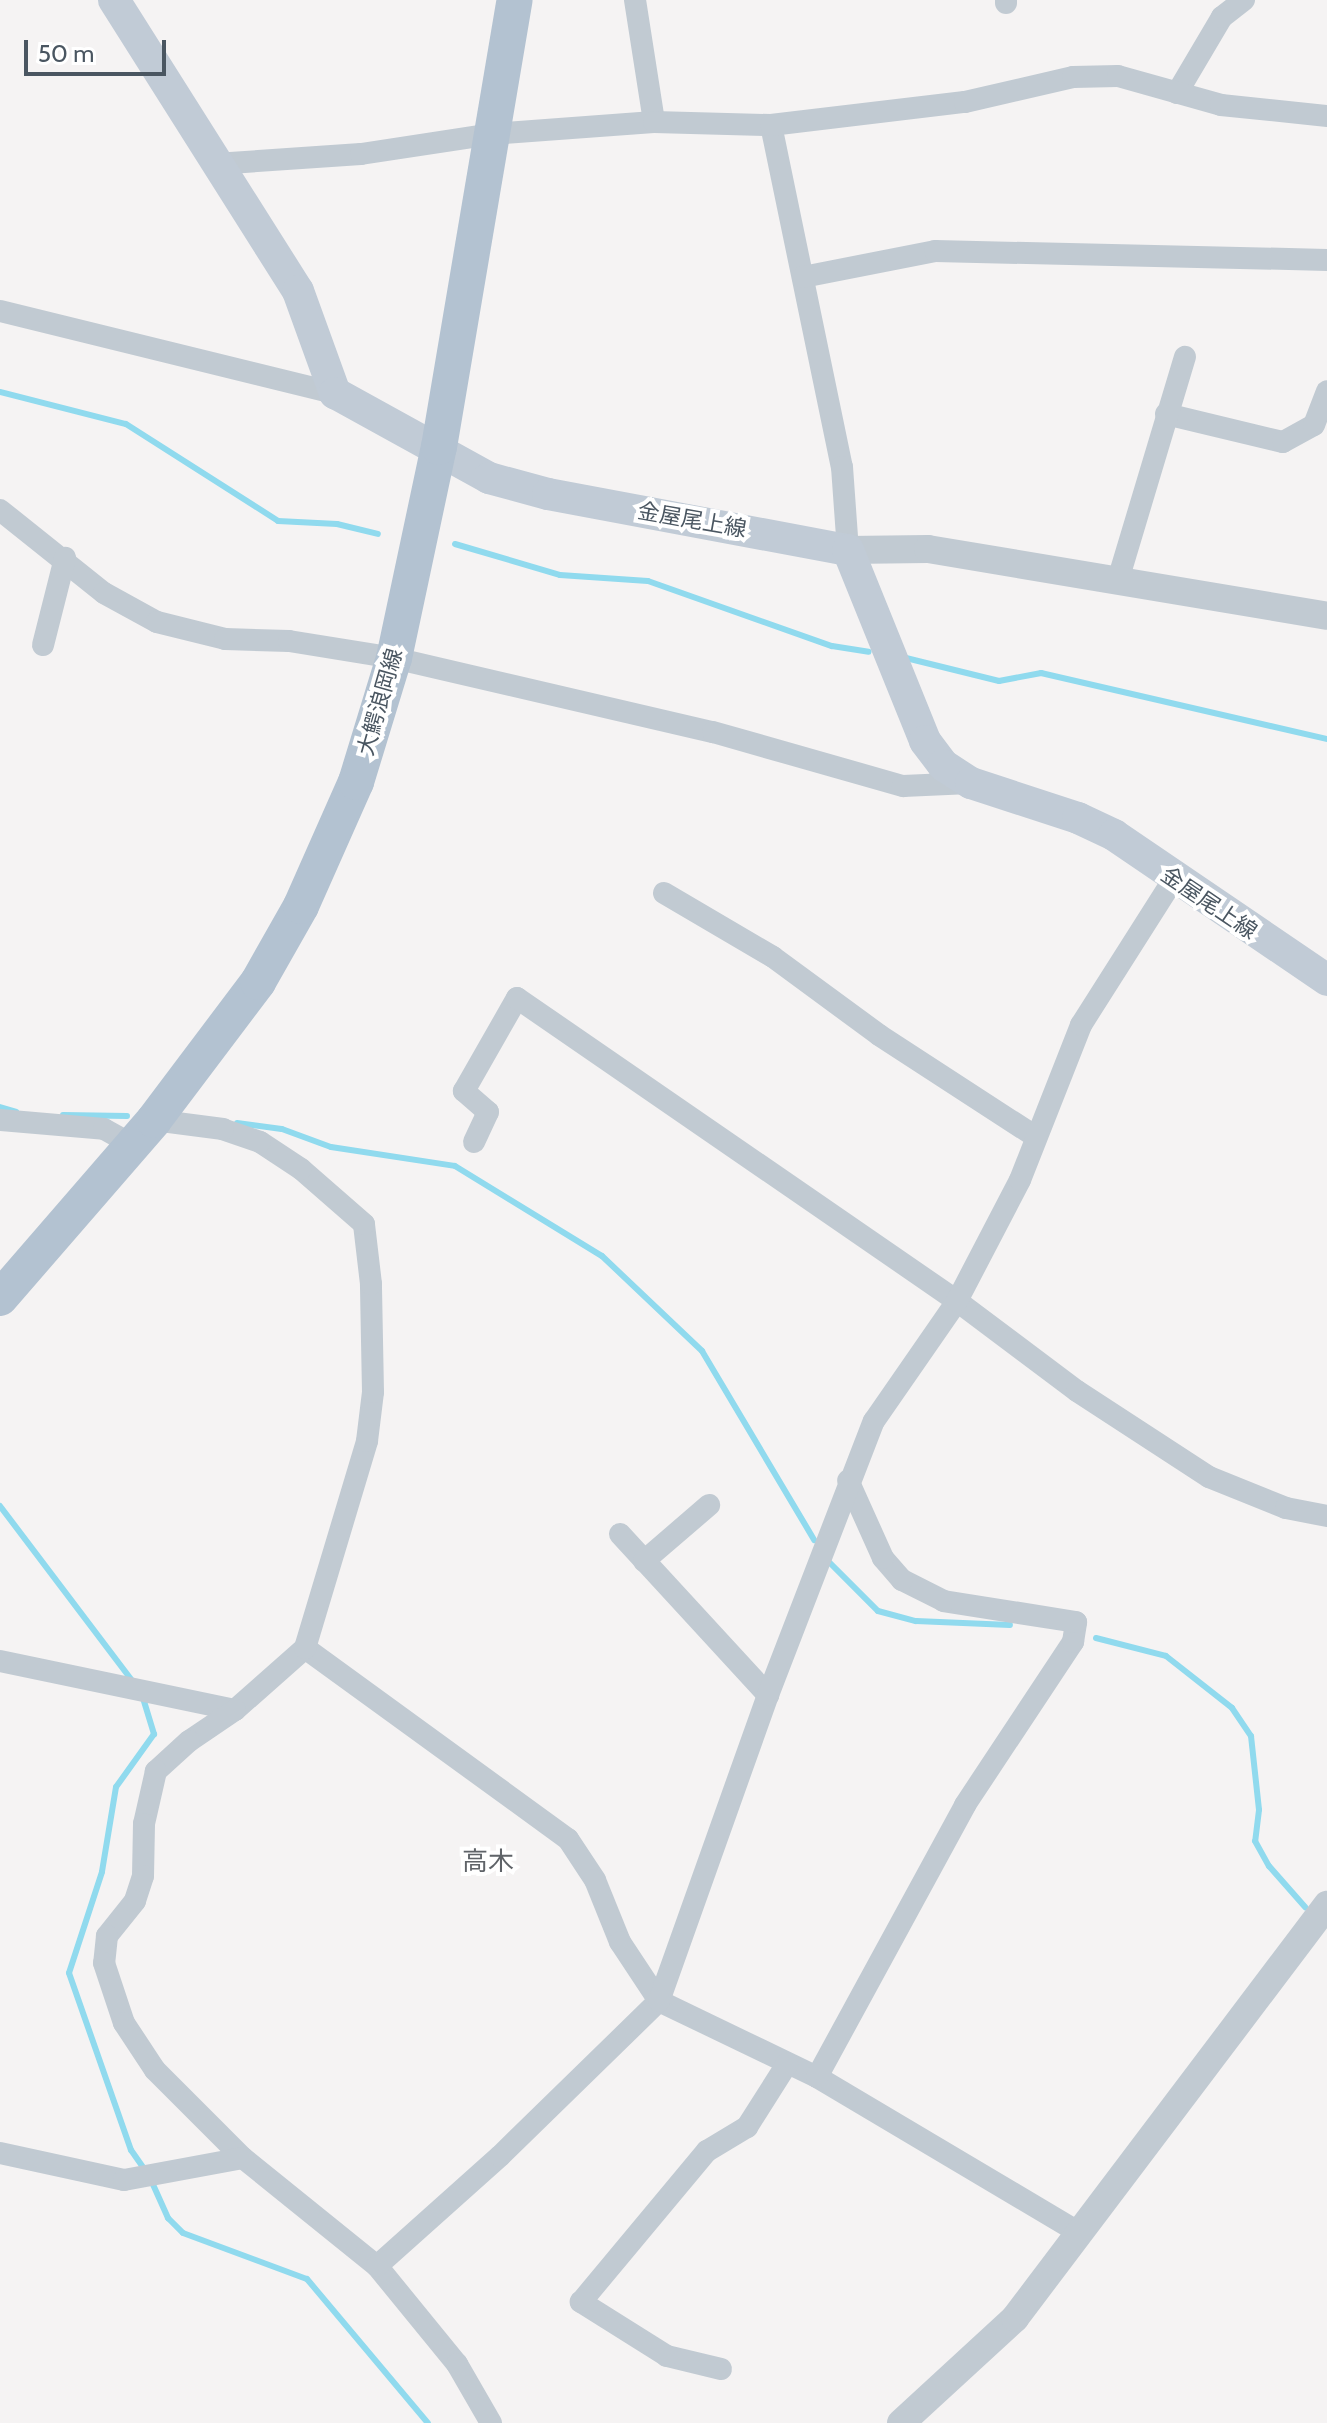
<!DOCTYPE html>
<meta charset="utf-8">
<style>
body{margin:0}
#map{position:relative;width:1327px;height:2423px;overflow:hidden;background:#f5f3f3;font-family:Cabin,"Noto Sans JP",sans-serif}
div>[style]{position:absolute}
.stream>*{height:6px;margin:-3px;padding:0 3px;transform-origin:3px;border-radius:3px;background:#90daee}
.minor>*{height:22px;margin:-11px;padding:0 11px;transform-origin:11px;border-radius:11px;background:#c1cad2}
.tertiary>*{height:28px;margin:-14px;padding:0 14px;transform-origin:14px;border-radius:14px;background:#c1cad2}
.secondary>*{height:32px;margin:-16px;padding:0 16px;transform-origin:16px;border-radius:16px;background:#c1cbd6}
.primary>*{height:36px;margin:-18px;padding:0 18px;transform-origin:18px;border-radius:18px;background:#b3c2d1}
span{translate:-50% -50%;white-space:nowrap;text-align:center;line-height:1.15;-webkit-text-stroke:8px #fff;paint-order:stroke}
.street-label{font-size:22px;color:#4a5661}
.quarter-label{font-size:26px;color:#5f6368}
.scale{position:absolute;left:24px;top:40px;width:142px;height:36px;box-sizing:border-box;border:4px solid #4a5661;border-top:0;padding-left:10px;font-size:24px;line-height:28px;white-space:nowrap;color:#4a5661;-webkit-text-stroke:6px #fff;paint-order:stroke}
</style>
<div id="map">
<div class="stream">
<i style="left:0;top:392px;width:130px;rotate:14.3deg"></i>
<i style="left:126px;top:424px;width:180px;rotate:32.5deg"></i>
<i style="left:278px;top:521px;width:59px;rotate:2.9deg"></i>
<i style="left:337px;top:524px;width:42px;rotate:13.7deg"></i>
<i style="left:455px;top:544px;width:109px;rotate:16.4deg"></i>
<i style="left:560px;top:575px;width:88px;rotate:3.9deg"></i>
<i style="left:648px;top:581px;width:195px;rotate:19.5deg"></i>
<i style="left:832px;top:646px;width:37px;rotate:9deg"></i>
<i style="left:902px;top:657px;width:100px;rotate:13.9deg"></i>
<i style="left:999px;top:681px;width:43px;rotate:-10.8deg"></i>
<i style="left:1041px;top:673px;width:294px;rotate:13deg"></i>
<i style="left:0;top:1107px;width:17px;rotate:17deg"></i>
<i style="left:63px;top:1115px;width:64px;rotate:0.9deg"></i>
<i style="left:237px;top:1123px;width:45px;rotate:7.6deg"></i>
<i style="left:282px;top:1129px;width:52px;rotate:20.2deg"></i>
<i style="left:331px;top:1147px;width:125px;rotate:8.7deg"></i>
<i style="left:455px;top:1166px;width:172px;rotate:31.5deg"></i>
<i style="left:602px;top:1256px;width:138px;rotate:43.5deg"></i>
<i style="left:702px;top:1351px;width:220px;rotate:59.3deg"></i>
<i style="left:0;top:1506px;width:221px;rotate:52.9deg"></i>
<i style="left:829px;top:1562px;width:69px;rotate:45deg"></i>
<i style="left:878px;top:1611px;width:39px;rotate:15deg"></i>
<i style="left:916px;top:1621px;width:94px;rotate:2.4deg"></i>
<i style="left:1096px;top:1638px;width:72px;rotate:14.4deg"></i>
<i style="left:1166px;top:1656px;width:84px;rotate:38.2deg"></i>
<i style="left:1232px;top:1708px;width:34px;rotate:56deg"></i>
<i style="left:1251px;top:1736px;width:74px;rotate:83.8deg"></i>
<i style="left:1259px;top:1810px;width:31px;rotate:97deg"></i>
<i style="left:1255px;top:1841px;width:29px;rotate:61deg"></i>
<i style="left:1269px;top:1866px;width:55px;rotate:48.7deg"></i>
<i style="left:143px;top:1698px;width:38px;rotate:73deg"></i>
<i style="left:154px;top:1734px;width:65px;rotate:125.6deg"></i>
<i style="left:116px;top:1787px;width:86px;rotate:99.4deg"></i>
<i style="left:102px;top:1872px;width:106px;rotate:108.1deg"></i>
<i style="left:69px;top:1973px;width:188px;rotate:70.7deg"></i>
<i style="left:131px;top:2150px;width:24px;rotate:55deg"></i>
<i style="left:151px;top:2180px;width:42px;rotate:65.9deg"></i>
<i style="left:168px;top:2218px;width:21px;rotate:45deg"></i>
<i style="left:183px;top:2233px;width:132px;rotate:20.4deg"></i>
<i style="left:307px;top:2279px;width:188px;rotate:50deg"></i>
</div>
<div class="minor">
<i style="left:635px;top:0;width:123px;rotate:81.1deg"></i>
<i style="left:1006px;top:3px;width:3px;rotate:-90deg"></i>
<i style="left:1177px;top:93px;width:88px;rotate:-59.4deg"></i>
<i style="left:1222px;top:17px;width:28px;rotate:-38deg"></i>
<i style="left:771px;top:125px;width:349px;rotate:78.3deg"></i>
<i style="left:842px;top:467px;width:83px;rotate:85.9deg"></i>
<i style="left:215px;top:164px;width:146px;rotate:-3.9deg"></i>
<i style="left:361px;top:154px;width:132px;rotate:-8.7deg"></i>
<i style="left:491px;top:134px;width:163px;rotate:-4.2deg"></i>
<i style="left:654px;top:122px;width:117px;rotate:1.5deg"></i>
<i style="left:771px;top:125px;width:195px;rotate:-6.8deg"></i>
<i style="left:965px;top:102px;width:111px;rotate:-13deg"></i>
<i style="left:1073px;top:77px;width:45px;rotate:-1.3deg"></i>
<i style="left:1118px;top:76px;width:107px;rotate:15.7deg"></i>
<i style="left:1221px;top:105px;width:107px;rotate:5.9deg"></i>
<i style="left:803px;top:277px;width:135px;rotate:-11.1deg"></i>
<i style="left:935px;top:251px;width:392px;rotate:1.3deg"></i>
<i style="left:0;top:311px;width:345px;rotate:13.8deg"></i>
<i style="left:1166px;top:414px;width:120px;rotate:13.5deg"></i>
<i style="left:1283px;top:442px;width:35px;rotate:-29deg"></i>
<i style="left:1314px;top:425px;width:36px;rotate:-69deg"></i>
<i style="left:0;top:510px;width:133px;rotate:38.6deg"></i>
<i style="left:104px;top:593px;width:60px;rotate:28.7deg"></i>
<i style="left:157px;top:622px;width:70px;rotate:14deg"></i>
<i style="left:225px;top:639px;width:64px;rotate:1.8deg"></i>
<i style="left:289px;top:641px;width:106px;rotate:9.2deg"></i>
<i style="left:394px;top:658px;width:327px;rotate:13.1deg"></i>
<i style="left:713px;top:732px;width:198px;rotate:15.9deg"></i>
<i style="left:903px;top:786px;width:67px;rotate:-2.6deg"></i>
<i style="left:1118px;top:580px;width:233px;rotate:-73.3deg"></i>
<i style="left:43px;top:645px;width:90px;rotate:-75.8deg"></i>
<i style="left:664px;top:893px;width:126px;rotate:30.4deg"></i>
<i style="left:773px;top:957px;width:132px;rotate:36.3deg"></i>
<i style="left:879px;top:1035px;width:187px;rotate:33deg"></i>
<i style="left:0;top:1120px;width:104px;rotate:4.9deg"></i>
<i style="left:104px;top:1129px;width:31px;rotate:29deg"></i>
<i style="left:474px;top:1142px;width:33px;rotate:-65deg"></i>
<i style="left:488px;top:1112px;width:32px;rotate:-139deg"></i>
<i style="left:464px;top:1091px;width:107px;rotate:-60.3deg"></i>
<i style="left:517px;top:998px;width:534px;rotate:34.55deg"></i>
<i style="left:957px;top:1301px;width:150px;rotate:36.9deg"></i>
<i style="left:1077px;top:1391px;width:158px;rotate:33.1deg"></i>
<i style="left:1209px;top:1477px;width:83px;rotate:21.9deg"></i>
<i style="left:1286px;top:1508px;width:42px;rotate:11deg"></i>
<i style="left:620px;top:1534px;width:219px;rotate:47.4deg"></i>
<i style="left:644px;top:1561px;width:86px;rotate:-40.7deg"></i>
<i style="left:305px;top:1648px;width:325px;rotate:36deg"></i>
<i style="left:568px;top:1839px;width:49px;rotate:56.6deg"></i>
<i style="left:595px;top:1880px;width:67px;rotate:68deg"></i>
<i style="left:620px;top:1942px;width:71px;rotate:56.5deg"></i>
<i style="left:659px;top:2001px;width:175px;rotate:25.7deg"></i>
<i style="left:817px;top:2077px;width:304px;rotate:30.7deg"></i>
<i style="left:0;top:1661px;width:240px;rotate:11.8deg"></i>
<i style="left:235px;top:1710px;width:94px;rotate:-41.5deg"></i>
<i style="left:305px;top:1648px;width:216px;rotate:-73.3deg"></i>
<i style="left:367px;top:1441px;width:49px;rotate:-83deg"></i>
<i style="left:373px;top:1392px;width:108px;rotate:-91.1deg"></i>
<i style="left:371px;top:1284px;width:60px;rotate:-96.7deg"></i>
<i style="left:364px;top:1224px;width:84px;rotate:-138.9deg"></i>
<i style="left:301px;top:1169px;width:49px;rotate:-146.6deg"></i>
<i style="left:260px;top:1142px;width:39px;rotate:-161deg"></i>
<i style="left:223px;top:1129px;width:70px;rotate:-172.6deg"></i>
<i style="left:235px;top:1710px;width:55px;rotate:146deg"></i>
<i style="left:189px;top:1741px;width:45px;rotate:137.7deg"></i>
<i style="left:156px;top:1771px;width:54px;rotate:102.8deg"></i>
<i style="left:144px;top:1824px;width:52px;rotate:91.1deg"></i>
<i style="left:143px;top:1876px;width:26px;rotate:108deg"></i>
<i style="left:135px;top:1901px;width:45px;rotate:128.7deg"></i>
<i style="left:107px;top:1936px;width:27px;rotate:96deg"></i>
<i style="left:104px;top:1963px;width:63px;rotate:71.6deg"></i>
<i style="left:124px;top:2023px;width:56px;rotate:56.6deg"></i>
<i style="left:155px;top:2070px;width:124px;rotate:45deg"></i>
<i style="left:243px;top:2158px;width:172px;rotate:38.9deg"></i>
<i style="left:377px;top:2266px;width:127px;rotate:50.8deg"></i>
<i style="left:457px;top:2364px;width:68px;rotate:60deg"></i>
<i style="left:817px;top:2077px;width:310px;rotate:-61.4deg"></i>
<i style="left:965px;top:1805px;width:196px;rotate:-56.5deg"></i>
<i style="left:1073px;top:1642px;width:20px;rotate:-81deg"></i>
<i style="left:1076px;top:1622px;width:134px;rotate:-171deg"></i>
<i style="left:944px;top:1601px;width:47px;rotate:-153.4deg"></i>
<i style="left:902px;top:1580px;width:29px;rotate:-131deg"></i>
<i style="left:883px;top:1558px;width:85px;rotate:-114.2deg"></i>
<i style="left:0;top:2153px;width:127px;rotate:12.3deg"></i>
<i style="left:124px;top:2180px;width:121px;rotate:-10.5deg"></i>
<i style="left:377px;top:2266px;width:165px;rotate:-41.8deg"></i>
<i style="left:500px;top:2156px;width:222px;rotate:-44.3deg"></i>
<i style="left:659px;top:2001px;width:325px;rotate:-70.4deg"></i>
<i style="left:768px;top:1695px;width:294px;rotate:-68.9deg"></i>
<i style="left:874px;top:1421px;width:146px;rotate:-55.3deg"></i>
<i style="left:957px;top:1301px;width:136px;rotate:-62.5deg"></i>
<i style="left:1020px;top:1180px;width:167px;rotate:-68.5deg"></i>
<i style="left:1081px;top:1025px;width:172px;rotate:-57.6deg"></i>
<i style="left:721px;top:2369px;width:56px;rotate:-166.5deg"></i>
<i style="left:667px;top:2356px;width:102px;rotate:-147.9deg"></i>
<i style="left:581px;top:2302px;width:197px;rotate:-50.2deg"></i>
<i style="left:707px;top:2151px;width:47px;rotate:-31deg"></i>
<i style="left:747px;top:2127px;width:75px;rotate:-57.6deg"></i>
</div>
<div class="tertiary">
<i style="left:848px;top:550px;width:80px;rotate:-0.7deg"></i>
<i style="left:928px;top:549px;width:405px;rotate:9.5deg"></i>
<i style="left:901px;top:2423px;width:155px;rotate:-42.6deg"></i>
<i style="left:1015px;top:2318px;width:518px;rotate:-52.93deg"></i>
</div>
<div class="secondary">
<i style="left:114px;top:0;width:344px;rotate:57.7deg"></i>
<i style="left:298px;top:291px;width:109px;rotate:70.1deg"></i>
<i style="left:335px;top:393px;width:176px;rotate:28.9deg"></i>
<i style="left:489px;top:478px;width:61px;rotate:15.2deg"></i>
<i style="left:548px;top:494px;width:305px;rotate:10.6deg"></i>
<i style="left:848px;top:550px;width:206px;rotate:68deg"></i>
<i style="left:925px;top:741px;width:30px;rotate:53deg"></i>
<i style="left:943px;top:765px;width:33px;rotate:33deg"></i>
<i style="left:971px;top:783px;width:113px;rotate:18.1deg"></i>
<i style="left:1078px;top:818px;width:40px;rotate:25deg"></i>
<i style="left:1114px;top:835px;width:258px;rotate:34.2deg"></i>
</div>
<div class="primary">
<i style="left:0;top:1298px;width:235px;rotate:-49.1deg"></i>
<i style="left:154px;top:1120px;width:173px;rotate:-53deg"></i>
<i style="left:258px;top:982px;width:87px;rotate:-60.5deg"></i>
<i style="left:301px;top:906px;width:136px;rotate:-66.1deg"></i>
<i style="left:356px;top:782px;width:130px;rotate:-73deg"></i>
<i style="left:394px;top:658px;width:216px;rotate:-78deg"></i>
<i style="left:439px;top:447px;width:453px;rotate:-80.4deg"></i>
</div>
<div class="street-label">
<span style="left:692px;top:520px;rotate:10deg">金屋尾上線</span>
<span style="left:380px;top:702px;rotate:-74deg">大鰐浪岡線</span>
<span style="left:1209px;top:903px;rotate:34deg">金屋尾上線</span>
</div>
<div class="quarter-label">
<span style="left:488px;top:1862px">高木</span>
</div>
<div class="scale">50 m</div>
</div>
